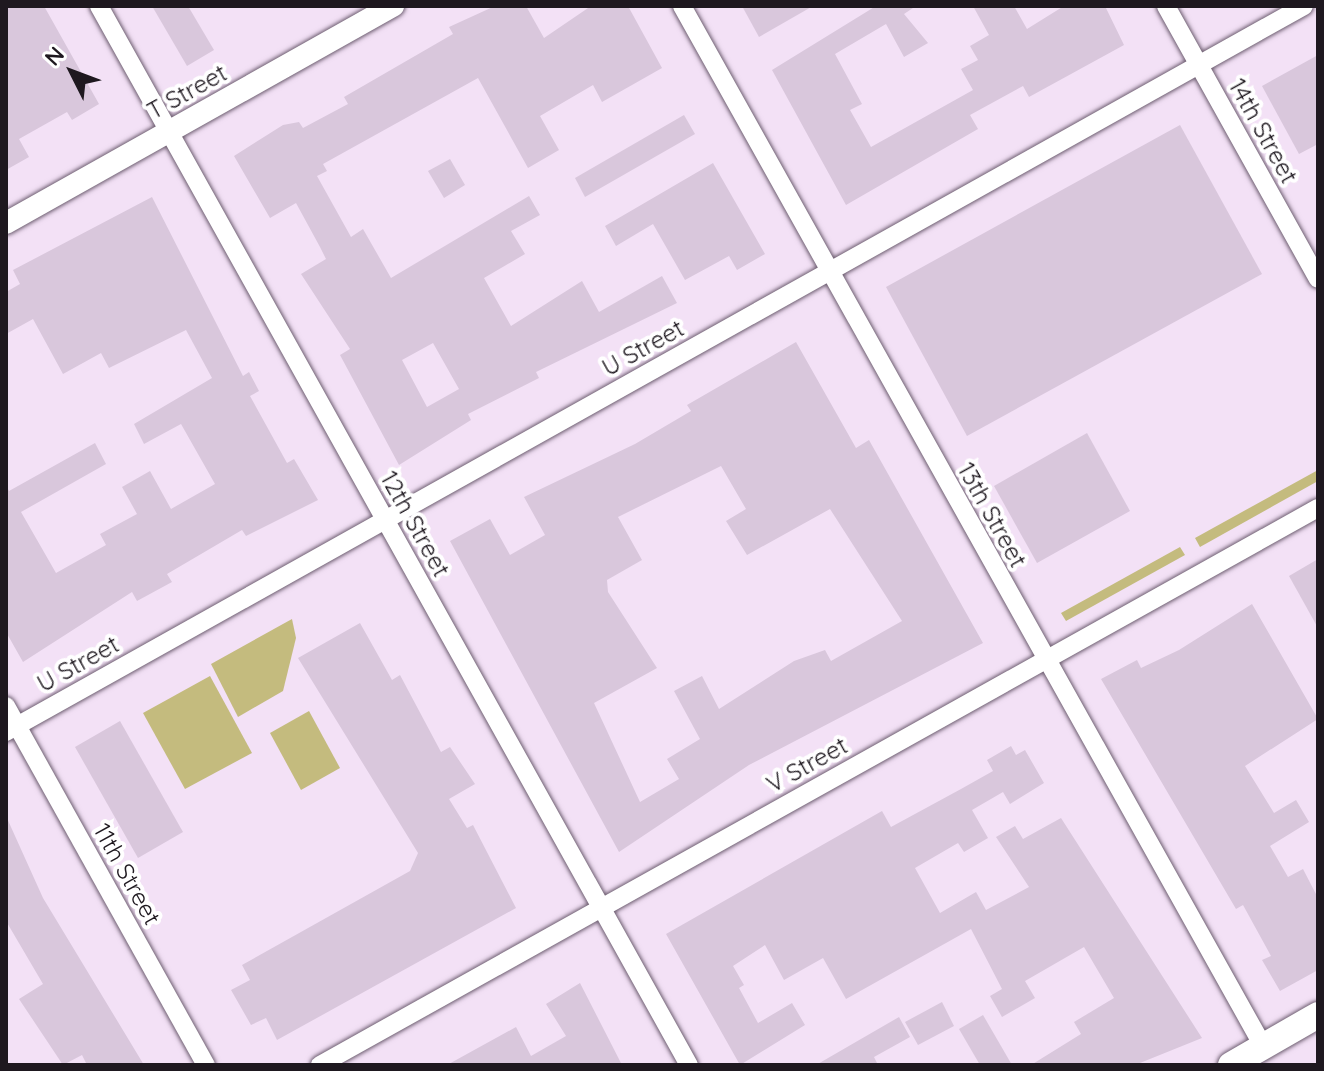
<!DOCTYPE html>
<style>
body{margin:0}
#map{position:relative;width:1324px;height:1071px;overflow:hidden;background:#f3e1f6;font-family:Quicksand,sans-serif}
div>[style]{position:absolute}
.green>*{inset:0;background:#c4bb7e}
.building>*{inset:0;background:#d9c7dc}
.roads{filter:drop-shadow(0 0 2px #6e5e71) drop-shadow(0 0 2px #6e5e71)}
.minor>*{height:18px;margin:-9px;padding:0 9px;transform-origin:9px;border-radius:9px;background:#fff}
.tertiary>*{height:22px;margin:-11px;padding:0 11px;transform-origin:11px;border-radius:11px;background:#fff}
.secondary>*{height:26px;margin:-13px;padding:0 13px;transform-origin:13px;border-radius:13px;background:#fff}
span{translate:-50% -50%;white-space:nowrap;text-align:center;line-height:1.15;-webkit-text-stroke:8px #fff;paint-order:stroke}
.street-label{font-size:24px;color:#1e181f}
.frame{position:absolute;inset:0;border:8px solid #1e181f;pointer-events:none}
.north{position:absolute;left:32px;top:32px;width:80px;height:80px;-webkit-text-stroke:6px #fff;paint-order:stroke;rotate:312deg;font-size:22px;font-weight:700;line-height:32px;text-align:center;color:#1e181f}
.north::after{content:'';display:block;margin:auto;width:28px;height:36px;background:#1e181f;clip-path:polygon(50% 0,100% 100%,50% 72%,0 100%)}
</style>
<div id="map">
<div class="green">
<i style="clip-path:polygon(1318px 470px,1318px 481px,1200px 547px,1195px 538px)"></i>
<i style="clip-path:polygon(1180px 547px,1185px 555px,1066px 621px,1061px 613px)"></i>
<i style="clip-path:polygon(292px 619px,296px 638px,283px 691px,238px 717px,211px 664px)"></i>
<i style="clip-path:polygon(210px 676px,252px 753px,185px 789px,143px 713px)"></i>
<i style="clip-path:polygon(309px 711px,340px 768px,301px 790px,270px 733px)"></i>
</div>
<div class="building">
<i style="clip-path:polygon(6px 6px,44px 6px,99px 104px,72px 120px,67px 112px,19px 139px,29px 157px,6px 170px)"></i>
<i style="clip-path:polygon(152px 6px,188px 6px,214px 50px,187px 66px)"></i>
<i style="clip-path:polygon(evenodd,495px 6px,526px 6px,544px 38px,591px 6px,628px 6px,662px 68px,602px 102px,593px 85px,540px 116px,559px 150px,528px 168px,478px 78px,323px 164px,327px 171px,317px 176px,351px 237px,363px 229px,391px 278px,529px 196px,540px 215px,511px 231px,525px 254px,484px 278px,511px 326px,582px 281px,599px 312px,662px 276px,677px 303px,536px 372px,539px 378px,468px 414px,471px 420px,399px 465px,340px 355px,350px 349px,301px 274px,326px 259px,320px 247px,296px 203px,270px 218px,234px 156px,283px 125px,299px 122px,303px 128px,348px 104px,344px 97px,453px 34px,449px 27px,495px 6px,433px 343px,459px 389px,427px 407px,402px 360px,433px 343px)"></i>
<i style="clip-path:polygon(742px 6px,813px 6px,759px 37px)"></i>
<i style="clip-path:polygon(876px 6px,916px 6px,904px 14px,928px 43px,904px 57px,886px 24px,835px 54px,862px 104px,850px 110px,871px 147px,973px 90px,961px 69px,978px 60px,970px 46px,989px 35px,973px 6px,1014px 6px,1027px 29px,1064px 6px,1105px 6px,1124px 45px,1029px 97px,1023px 86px,970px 115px,978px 129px,846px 205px,772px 70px)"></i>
<i style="clip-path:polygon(1318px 55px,1318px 144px,1299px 154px,1262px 86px)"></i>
<i style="clip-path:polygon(684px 115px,695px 134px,585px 197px,575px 178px)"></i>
<i style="clip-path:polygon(1180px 125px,1262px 274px,967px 436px,886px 287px)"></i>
<i style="clip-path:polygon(450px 159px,465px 185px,444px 198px,428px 171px)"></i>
<i style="clip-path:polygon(713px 163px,765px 254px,737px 270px,729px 256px,685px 280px,653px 224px,616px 246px,605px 226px)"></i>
<i style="clip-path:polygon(152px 197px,243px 376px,249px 372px,259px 391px,250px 396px,287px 463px,294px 459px,318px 500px,246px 536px,242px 530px,167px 574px,172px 582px,137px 601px,132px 592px,23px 662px,6px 632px,6px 485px,9px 491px,95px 443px,106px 464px,21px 512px,56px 573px,106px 545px,100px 534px,137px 514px,122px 487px,150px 471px,171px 509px,215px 484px,181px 424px,144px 444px,134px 424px,212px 378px,186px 330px,109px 368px,101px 353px,63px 374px,33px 319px,6px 334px,6px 292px,20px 284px,13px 270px)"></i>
<i style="clip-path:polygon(evenodd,796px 342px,856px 448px,869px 440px,983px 643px,749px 765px,619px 852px,450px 541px,490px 519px,510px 555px,545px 535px,524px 497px,635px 444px,691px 411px,687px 405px,796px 342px,721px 466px,746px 509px,726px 521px,747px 555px,830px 509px,902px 621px,831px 661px,825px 650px,794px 661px,719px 709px,702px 676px,674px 691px,700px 739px,667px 759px,679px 779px,640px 802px,594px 703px,657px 668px,608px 592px,607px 580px,642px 560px,618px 517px,721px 466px)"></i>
<i style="clip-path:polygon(1087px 433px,1130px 511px,1037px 563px,994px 486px)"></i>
<i style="clip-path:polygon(1318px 559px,1318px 628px,1289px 576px)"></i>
<i style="clip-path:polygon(1252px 604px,1318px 719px,1245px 766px,1274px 813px,1296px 800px,1309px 822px,1270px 846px,1288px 877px,1303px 869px,1318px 898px,1318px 970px,1280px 991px,1262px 960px,1271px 956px,1243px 905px,1236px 909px,1101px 679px,1137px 660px,1141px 668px,1179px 650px)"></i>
<i style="clip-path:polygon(360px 623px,392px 680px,400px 675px,441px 752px,450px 747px,475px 784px,449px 799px,467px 828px,473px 825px,516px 908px,277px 1040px,266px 1018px,251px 1025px,231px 990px,250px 980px,242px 965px,410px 871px,418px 853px,298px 658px)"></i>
<i style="clip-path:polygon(120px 721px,183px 832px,138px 858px,75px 747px)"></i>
<i style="clip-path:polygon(1011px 746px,1016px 755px,1025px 750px,1044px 783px,1010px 804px,1003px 792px,972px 810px,988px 838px,964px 852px,958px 843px,915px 868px,940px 913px,976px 892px,986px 910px,1029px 887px,996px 837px,1015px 826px,1023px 839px,1061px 818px,1202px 1038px,1135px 1065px,1031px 1065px,1081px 1034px,1074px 1022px,1114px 998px,1084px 947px,1025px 981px,1035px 998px,1002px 1017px,990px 996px,1002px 989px,971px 929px,846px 999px,823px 958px,784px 980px,765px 945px,733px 966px,744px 985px,739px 988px,758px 1023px,792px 1003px,805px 1025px,740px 1065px,666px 934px,882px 811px,891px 827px,961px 789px,993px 771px,987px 760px)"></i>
<i style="clip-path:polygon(6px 816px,43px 898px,144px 1065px,87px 1065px,82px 1055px,63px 1065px,19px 999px,43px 984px,6px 921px)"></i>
<i style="clip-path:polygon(580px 983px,622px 1065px,447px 1065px,516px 1027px,531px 1056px,566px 1036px,546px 1004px)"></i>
<i style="clip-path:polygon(942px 1002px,954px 1026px,918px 1045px,905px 1022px)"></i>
<i style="clip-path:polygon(983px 1015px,1012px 1065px,980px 1065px,959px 1029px)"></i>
<i style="clip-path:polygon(899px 1017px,910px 1037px,874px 1057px,878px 1065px,816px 1065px)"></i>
</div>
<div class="roads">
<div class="minor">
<i style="left:99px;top:6px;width:1212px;rotate:60.88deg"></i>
<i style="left:682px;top:6px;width:1191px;rotate:60.81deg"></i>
<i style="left:1166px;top:6px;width:312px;rotate:60.9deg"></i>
<i style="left:6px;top:706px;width:411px;rotate:60.9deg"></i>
<i style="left:6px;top:732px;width:1487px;rotate:-29.22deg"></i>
<i style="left:320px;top:1065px;width:1143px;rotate:-29.17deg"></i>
</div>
<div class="tertiary">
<i style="left:6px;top:223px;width:444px;rotate:-29.3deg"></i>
</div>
<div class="secondary">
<i style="left:1231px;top:1065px;width:100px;rotate:-29.9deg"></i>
</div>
</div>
<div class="street-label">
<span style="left:187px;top:92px;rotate:-29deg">T Street</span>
<span style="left:1263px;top:131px;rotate:61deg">14th Street</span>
<span style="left:643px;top:348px;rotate:-29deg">U Street</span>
<span style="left:992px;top:515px;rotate:61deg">13th Street</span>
<span style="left:415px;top:524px;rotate:61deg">12th Street</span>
<span style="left:78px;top:664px;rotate:-29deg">U Street</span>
<span style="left:807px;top:765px;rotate:-29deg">V Street</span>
<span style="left:127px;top:874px;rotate:61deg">11th Street</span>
</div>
<div class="frame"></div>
<div class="north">N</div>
</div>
